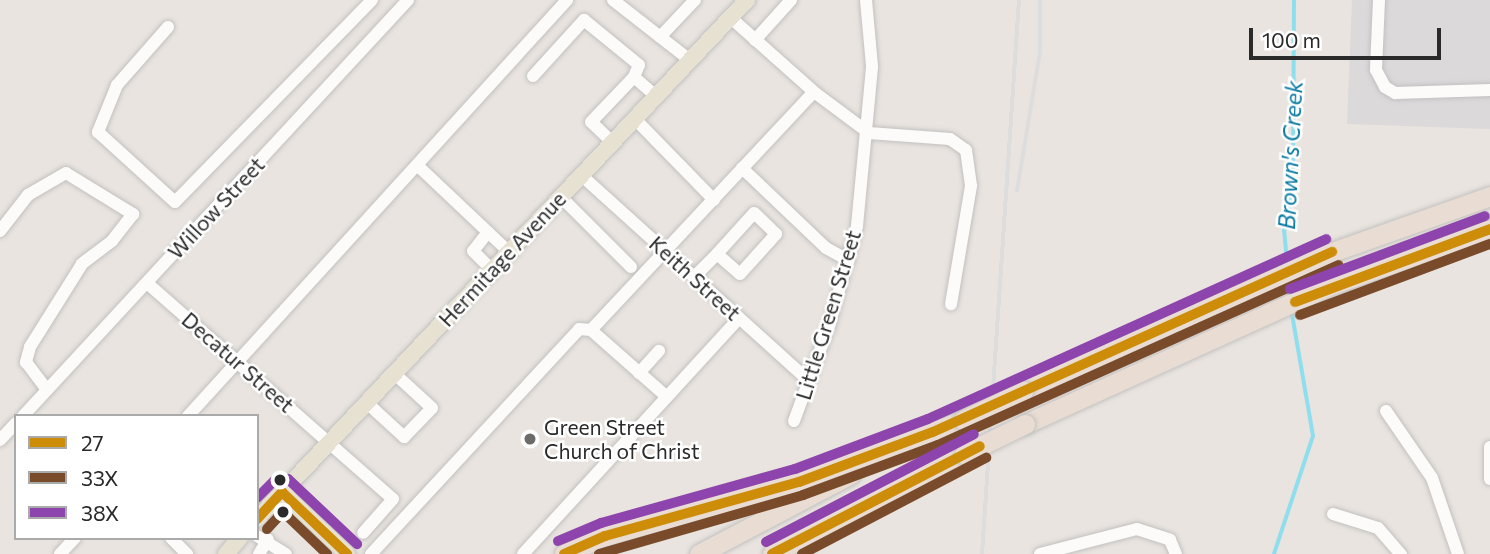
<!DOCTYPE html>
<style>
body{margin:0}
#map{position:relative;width:1490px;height:554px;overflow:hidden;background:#e9e4df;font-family:Commissioner,sans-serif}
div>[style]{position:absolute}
.industrial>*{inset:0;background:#dcd9db}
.stream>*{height:3.5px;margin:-1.75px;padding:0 1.75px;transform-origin:1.75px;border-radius:1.75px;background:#8fdeee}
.roads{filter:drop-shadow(0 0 2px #c2c1c1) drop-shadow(0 0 2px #c2c1c1)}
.minor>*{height:12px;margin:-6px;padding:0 6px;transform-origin:6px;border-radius:6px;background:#fcfbfa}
.major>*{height:16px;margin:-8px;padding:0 8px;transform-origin:8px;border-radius:8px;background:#e7e1d2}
.highway>*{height:19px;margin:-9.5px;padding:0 9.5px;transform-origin:9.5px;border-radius:9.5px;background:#e9dcd3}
.rail>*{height:3.5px;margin:-1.75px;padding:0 1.75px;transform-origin:1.75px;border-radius:1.75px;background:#ddddde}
.bridges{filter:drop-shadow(0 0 2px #c4c3c1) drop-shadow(0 0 2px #c4c3c1)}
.highway-bridge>*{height:19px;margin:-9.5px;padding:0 9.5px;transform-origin:9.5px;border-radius:9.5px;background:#e9dcd3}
.bus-1>*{height:10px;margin:-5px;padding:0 5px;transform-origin:5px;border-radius:5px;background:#ce8d08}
.bus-2>*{height:10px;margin:-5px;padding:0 5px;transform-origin:5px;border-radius:5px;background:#7a4b2a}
.bus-3>*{height:10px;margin:-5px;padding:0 5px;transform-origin:5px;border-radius:5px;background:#8e44ad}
.dots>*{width:19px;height:19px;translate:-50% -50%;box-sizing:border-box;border:4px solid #fff;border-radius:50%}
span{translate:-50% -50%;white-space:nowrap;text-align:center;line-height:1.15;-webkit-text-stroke:5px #fff;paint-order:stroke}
.street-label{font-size:21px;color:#2a2a2a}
.poi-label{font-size:21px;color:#2a2a2a}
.left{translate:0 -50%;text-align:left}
.water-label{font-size:23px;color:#0779a1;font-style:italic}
.legend{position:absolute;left:14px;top:414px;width:245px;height:126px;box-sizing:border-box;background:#fff;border:2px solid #aaa;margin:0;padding:9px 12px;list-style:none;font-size:21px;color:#2a2a2a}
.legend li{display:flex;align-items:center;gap:14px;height:35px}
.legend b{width:35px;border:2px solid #aaa}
.scale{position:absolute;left:1249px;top:28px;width:192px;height:32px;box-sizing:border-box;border:4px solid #2a2a2a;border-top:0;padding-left:9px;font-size:21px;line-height:24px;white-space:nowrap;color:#2a2a2a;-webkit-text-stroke:5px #fff;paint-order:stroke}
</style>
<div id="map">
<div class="industrial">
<i style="clip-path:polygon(1352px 0,1490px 0,1490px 129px,1347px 124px)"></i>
</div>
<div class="stream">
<i style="left:1287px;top:263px;width:32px;rotate:-95deg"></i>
<i style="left:1284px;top:231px;width:48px;rotate:-79.2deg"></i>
<i style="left:1293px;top:184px;width:184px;rotate:-89.7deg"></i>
<i style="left:1288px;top:278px;width:20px;rotate:84deg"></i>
<i style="left:1274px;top:554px;width:124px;rotate:-71.7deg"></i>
<i style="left:1313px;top:436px;width:129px;rotate:-99.8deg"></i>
</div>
<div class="roads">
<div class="minor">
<i style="left:613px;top:0;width:99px;rotate:38deg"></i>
<i style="left:1379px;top:0;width:70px;rotate:92.5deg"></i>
<i style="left:1376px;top:70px;width:19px;rotate:62deg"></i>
<i style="left:1385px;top:87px;width:12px;rotate:31deg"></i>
<i style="left:1395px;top:93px;width:95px;rotate:-1.8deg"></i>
<i style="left:731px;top:18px;width:111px;rotate:41.7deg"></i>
<i style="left:814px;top:92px;width:69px;rotate:36.7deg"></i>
<i style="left:869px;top:133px;width:81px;rotate:4.2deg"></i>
<i style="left:950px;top:139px;width:19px;rotate:35deg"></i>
<i style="left:966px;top:150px;width:36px;rotate:82deg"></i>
<i style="left:971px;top:186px;width:120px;rotate:99.6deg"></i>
<i style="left:168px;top:27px;width:77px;rotate:131.3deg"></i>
<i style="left:117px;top:85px;width:51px;rotate:112deg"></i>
<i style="left:98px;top:132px;width:104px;rotate:42.3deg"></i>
<i style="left:175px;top:202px;width:282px;rotate:-45.7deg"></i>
<i style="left:660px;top:37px;width:51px;rotate:-46.6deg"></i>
<i style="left:755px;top:40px;width:54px;rotate:-48deg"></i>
<i style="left:533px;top:76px;width:76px;rotate:-47.7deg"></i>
<i style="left:584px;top:20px;width:71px;rotate:39.3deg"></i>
<i style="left:639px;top:65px;width:13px;rotate:113deg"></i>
<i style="left:635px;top:119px;width:113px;rotate:45.7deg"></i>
<i style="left:613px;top:143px;width:30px;rotate:-136deg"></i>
<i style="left:591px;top:122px;width:62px;rotate:-46.3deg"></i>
<i style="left:634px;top:77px;width:30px;rotate:41deg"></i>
<i style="left:417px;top:165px;width:127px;rotate:43.4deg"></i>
<i style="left:742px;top:168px;width:116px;rotate:43.6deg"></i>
<i style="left:826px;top:248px;width:26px;rotate:29deg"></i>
<i style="left:581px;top:175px;width:307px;rotate:42.1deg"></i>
<i style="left:561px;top:197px;width:99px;rotate:45deg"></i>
<i style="left:0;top:231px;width:46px;rotate:-52.1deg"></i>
<i style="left:28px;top:195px;width:44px;rotate:-30.1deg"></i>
<i style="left:66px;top:173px;width:79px;rotate:31.5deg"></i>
<i style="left:133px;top:214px;width:34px;rotate:128deg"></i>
<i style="left:112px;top:241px;width:38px;rotate:143deg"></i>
<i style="left:82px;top:264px;width:98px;rotate:122.1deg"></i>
<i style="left:30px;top:347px;width:16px;rotate:105deg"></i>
<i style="left:26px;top:362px;width:35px;rotate:53deg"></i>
<i style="left:488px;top:232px;width:24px;rotate:128deg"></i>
<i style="left:473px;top:251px;width:27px;rotate:45deg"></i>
<i style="left:694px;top:277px;width:33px;rotate:-45deg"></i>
<i style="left:717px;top:254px;width:30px;rotate:41deg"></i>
<i style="left:740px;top:274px;width:54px;rotate:-48deg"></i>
<i style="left:776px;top:234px;width:30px;rotate:-136deg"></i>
<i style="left:754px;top:213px;width:55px;rotate:132.1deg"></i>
<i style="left:147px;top:283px;width:327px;rotate:41.3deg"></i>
<i style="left:393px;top:499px;width:45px;rotate:131.4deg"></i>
<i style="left:591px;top:330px;width:101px;rotate:41.4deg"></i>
<i style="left:639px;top:373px;width:30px;rotate:-48deg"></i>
<i style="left:366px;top:402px;width:52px;rotate:42.6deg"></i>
<i style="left:404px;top:437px;width:40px;rotate:-46deg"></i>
<i style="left:432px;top:408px;width:52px;rotate:-137.4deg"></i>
<i style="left:1386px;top:411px;width:81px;rotate:55.5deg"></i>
<i style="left:1432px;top:478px;width:80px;rotate:71.1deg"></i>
<i style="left:23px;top:416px;width:567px;rotate:-47.22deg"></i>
<i style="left:188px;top:416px;width:563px;rotate:-47.66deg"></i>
<i style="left:794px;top:421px;width:104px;rotate:-69.8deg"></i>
<i style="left:830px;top:323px;width:101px;rotate:-74.4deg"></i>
<i style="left:857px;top:226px;width:161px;rotate:-84.6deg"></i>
<i style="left:872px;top:66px;width:66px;rotate:-95.2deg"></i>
<i style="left:0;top:440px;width:23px;rotate:-47deg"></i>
<i style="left:1490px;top:447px;width:32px;rotate:90deg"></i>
<i style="left:1333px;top:514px;width:47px;rotate:17.3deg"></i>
<i style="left:1378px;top:528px;width:35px;rotate:49deg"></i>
<i style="left:257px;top:536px;width:34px;rotate:32deg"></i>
<i style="left:171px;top:538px;width:23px;rotate:45deg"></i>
<i style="left:60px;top:554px;width:22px;rotate:-47deg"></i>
<i style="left:259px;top:554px;width:17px;rotate:-59deg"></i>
<i style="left:371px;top:554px;width:306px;rotate:-47.2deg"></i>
<i style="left:579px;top:329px;width:12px;rotate:5deg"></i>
<i style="left:591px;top:330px;width:326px;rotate:-46.9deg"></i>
<i style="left:523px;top:554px;width:320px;rotate:-47.5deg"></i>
<i style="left:1040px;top:554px;width:100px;rotate:-14.5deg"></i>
<i style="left:1137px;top:529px;width:35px;rotate:18deg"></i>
<i style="left:1170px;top:540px;width:15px;rotate:67deg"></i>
</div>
<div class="major">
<i style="left:282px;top:492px;width:90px;rotate:43.6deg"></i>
<i style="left:257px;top:519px;width:714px;rotate:-46.65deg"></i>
<i style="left:226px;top:554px;width:21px;rotate:-49deg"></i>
</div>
<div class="highway">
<i style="left:1023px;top:391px;width:339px;rotate:-24.2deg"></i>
<i style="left:1332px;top:252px;width:168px;rotate:-19.5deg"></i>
<i style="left:1025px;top:424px;width:339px;rotate:-24.4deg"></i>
<i style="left:1334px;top:284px;width:165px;rotate:-19.4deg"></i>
<i style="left:564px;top:554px;width:45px;rotate:-23.7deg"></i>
<i style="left:605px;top:536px;width:201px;rotate:-15.6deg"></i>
<i style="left:799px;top:482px;width:175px;rotate:-20.7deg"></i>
<i style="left:699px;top:554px;width:172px;rotate:-27.8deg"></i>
<i style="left:772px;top:554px;width:216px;rotate:-27.5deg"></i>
</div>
</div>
<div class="rail">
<i style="left:1017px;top:191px;width:141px;rotate:-80.6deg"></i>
<i style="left:1040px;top:52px;width:52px;rotate:-90deg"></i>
<i style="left:982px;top:554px;width:555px;rotate:-86.18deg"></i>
</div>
<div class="bridges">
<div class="highway-bridge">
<i style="left:963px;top:420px;width:67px;rotate:-25.8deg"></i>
<i style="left:964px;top:454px;width:68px;rotate:-26.2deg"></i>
</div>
</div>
<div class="bus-1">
<i style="left:1295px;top:302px;width:208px;rotate:-20.5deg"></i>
<i style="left:257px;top:519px;width:37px;rotate:-47deg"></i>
<i style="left:282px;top:492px;width:90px;rotate:43.6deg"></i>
<i style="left:564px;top:554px;width:45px;rotate:-23.7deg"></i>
<i style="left:605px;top:536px;width:201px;rotate:-15.6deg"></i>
<i style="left:799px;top:482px;width:143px;rotate:-20.5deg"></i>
<i style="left:933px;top:432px;width:438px;rotate:-24.3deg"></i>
<i style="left:772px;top:554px;width:234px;rotate:-27.4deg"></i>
</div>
<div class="bus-2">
<i style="left:1300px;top:315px;width:203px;rotate:-20.5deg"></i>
<i style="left:267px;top:529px;width:23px;rotate:-47deg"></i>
<i style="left:283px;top:512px;width:61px;rotate:43.7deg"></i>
<i style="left:599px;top:554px;width:212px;rotate:-16.1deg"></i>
<i style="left:803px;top:495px;width:144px;rotate:-20.3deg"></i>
<i style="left:938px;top:445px;width:439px;rotate:-24.2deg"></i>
<i style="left:802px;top:554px;width:208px;rotate:-27.6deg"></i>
</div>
<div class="bus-3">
<i style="left:1290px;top:289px;width:208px;rotate:-20.5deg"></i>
<i style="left:257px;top:498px;width:25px;rotate:-45deg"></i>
<i style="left:275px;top:480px;width:13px;rotate:-4deg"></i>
<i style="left:288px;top:479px;width:95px;rotate:43.3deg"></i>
<i style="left:558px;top:541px;width:47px;rotate:-22.7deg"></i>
<i style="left:601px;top:523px;width:201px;rotate:-15.6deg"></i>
<i style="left:795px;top:469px;width:142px;rotate:-20.6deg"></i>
<i style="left:928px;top:419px;width:437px;rotate:-24.3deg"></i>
<i style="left:766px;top:542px;width:234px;rotate:-27.4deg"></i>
</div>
<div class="dots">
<i style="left:530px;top:439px;background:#6d6b69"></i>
<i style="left:280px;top:480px;background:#2a2a2a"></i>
<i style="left:283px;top:512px;background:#2a2a2a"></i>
</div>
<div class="street-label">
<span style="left:216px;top:208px;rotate:-47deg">Willow Street</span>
<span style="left:502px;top:259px;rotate:-47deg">Hermitage Avenue</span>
<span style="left:695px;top:278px;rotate:42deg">Keith Street</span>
<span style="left:828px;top:315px;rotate:-73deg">Little Green Street</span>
<span style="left:238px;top:362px;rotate:41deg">Decatur Street</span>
</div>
<div class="poi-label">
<span class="left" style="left:544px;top:439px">Green Street<br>Church of Christ</span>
</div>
<div class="water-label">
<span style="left:1290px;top:155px;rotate:-87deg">Brown's Creek</span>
</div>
<ul class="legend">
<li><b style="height:9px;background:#ce8d08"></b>27</li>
<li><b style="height:9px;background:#7a4b2a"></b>33X</li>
<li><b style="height:9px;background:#8e44ad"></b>38X</li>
</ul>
<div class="scale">100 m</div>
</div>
